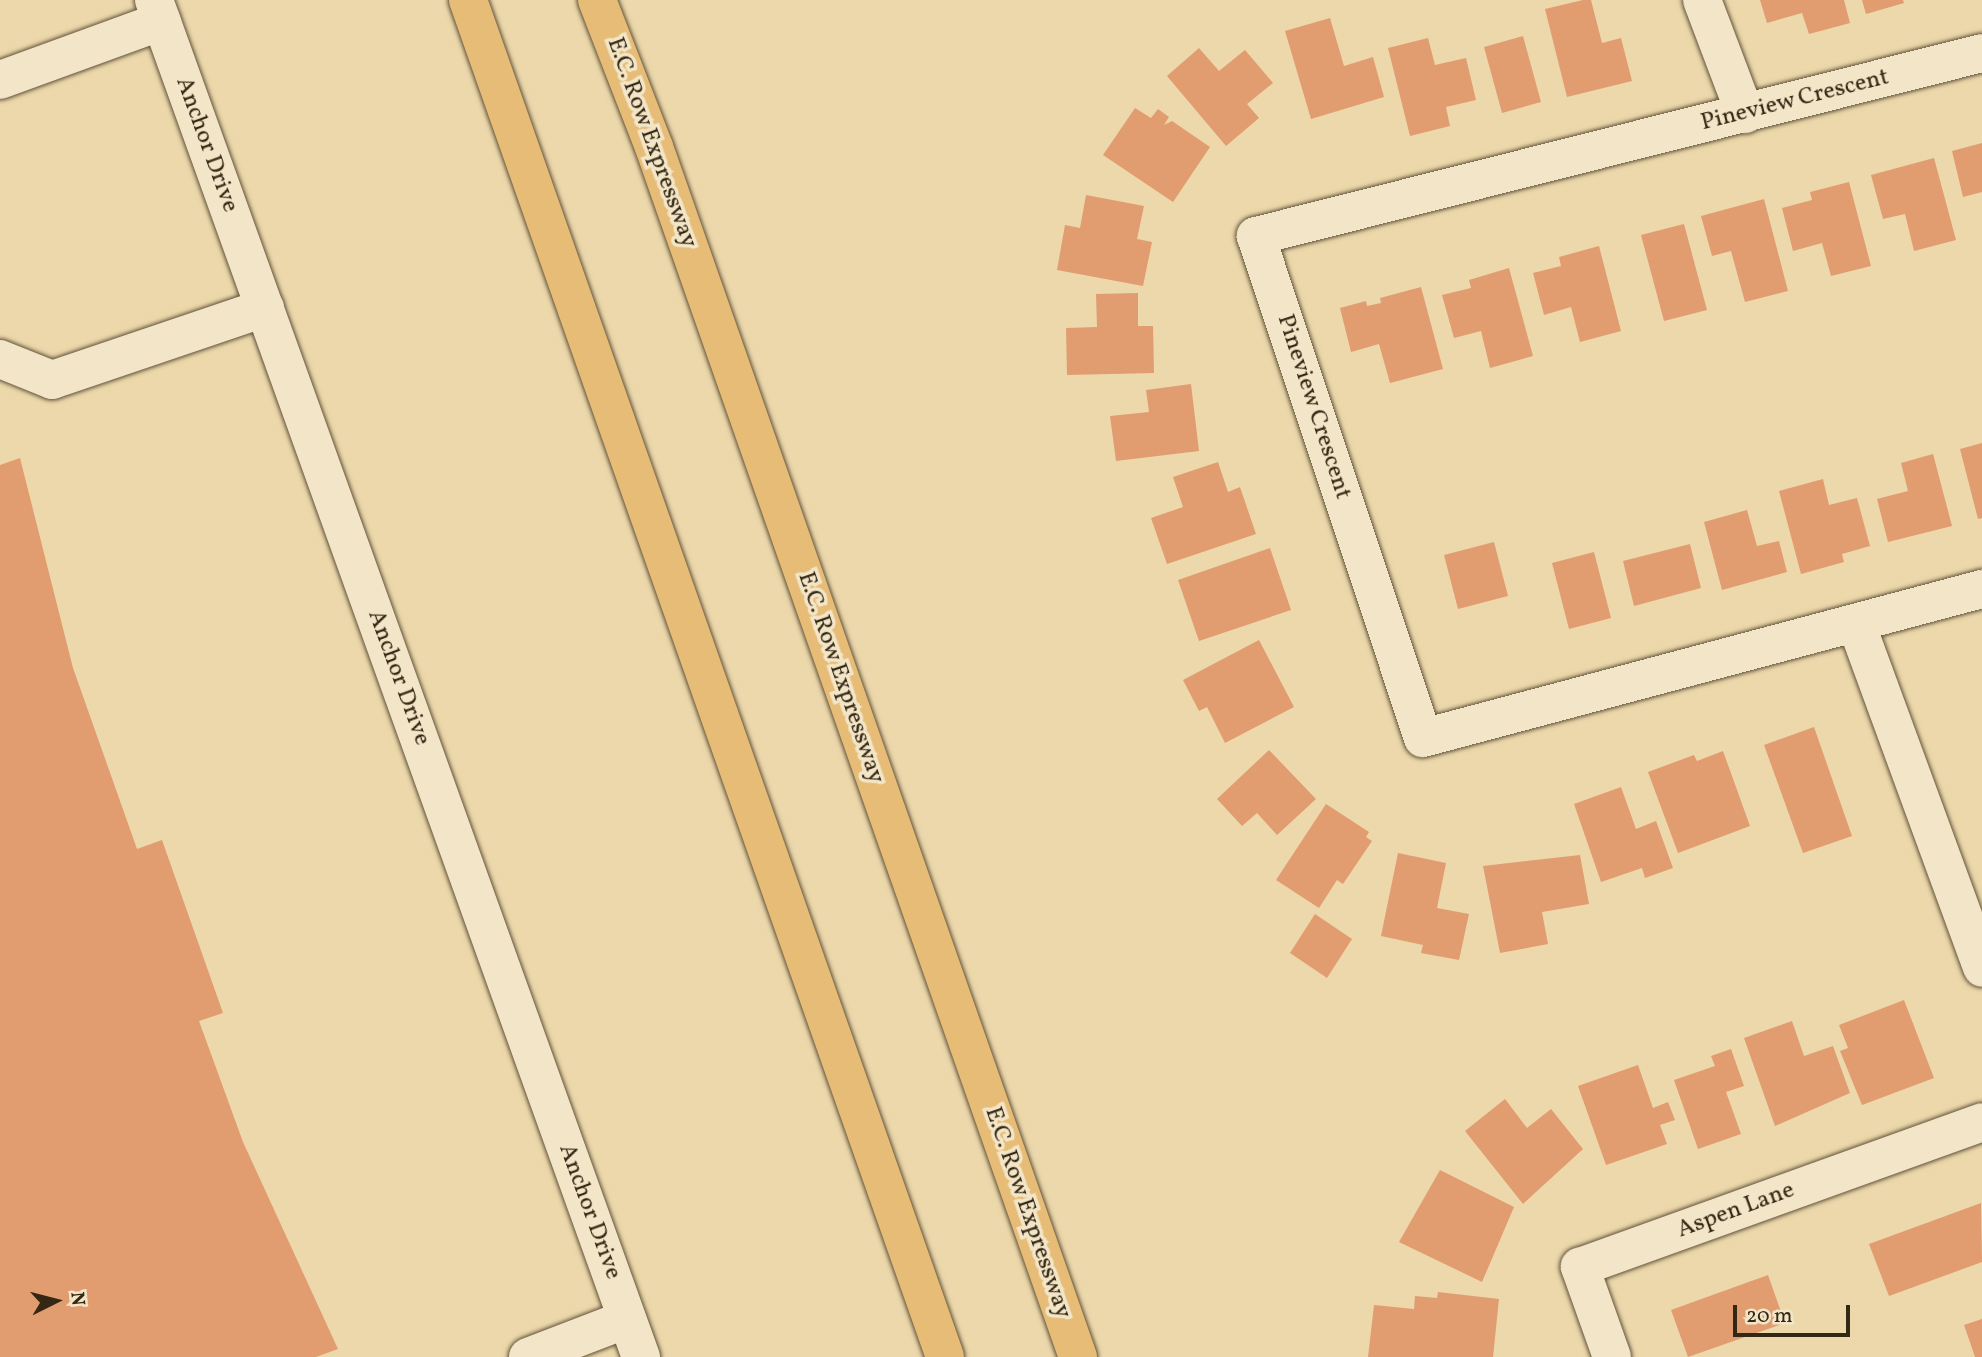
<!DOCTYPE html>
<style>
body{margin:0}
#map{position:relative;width:1982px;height:1357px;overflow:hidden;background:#ecd8ab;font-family:Vollkorn,serif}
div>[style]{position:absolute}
.building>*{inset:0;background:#e19c70}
.roads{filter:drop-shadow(0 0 2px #62533a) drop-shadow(0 0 2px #62533a)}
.minor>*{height:38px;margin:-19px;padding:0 19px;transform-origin:19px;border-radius:19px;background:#f3e6c8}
.highway>*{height:38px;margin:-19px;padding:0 19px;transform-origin:19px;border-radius:19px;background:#e6bc76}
span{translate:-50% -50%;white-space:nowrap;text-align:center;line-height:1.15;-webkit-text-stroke:7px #f3e6c8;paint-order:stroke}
.street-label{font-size:24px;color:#342714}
.north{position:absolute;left:21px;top:1266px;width:70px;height:70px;-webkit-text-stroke:5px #f3e6c8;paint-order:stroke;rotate:84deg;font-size:19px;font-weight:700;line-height:28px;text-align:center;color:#342714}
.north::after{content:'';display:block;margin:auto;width:24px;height:32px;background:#342714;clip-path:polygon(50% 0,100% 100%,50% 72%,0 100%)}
.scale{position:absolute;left:1733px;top:1305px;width:117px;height:32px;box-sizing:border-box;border:4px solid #342714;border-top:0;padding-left:9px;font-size:21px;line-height:24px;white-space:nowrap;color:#342714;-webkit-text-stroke:5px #f3e6c8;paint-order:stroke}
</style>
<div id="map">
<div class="building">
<i style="clip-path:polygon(1583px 0,1591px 0,1602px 43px,1621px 38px,1632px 81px,1567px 97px,1545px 9px)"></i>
<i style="clip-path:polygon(1760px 0,1844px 0,1850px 23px,1809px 34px,1802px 13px,1767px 23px)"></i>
<i style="clip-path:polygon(1862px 0,1903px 0,1904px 3px,1866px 14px)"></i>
<i style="clip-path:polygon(1330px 18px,1344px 66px,1373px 57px,1384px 97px,1311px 119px,1285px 31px)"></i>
<i style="clip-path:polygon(1523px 36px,1541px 102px,1502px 113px,1484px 47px)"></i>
<i style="clip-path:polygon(1428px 38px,1435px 65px,1466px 58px,1476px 100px,1446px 107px,1450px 126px,1410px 136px,1388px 48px)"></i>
<i style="clip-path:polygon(1199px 48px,1219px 71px,1245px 50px,1273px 83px,1247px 104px,1259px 118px,1226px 146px,1167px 76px)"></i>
<i style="clip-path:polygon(1135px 108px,1151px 118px,1158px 109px,1169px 117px,1164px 125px,1172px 121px,1210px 147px,1173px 202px,1103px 155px)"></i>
<i style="clip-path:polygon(1982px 143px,1982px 192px,1963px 197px,1952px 151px)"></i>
<i style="clip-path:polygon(1934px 158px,1956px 240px,1914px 251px,1905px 214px,1883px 219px,1871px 175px)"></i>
<i style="clip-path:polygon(1849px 182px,1871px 266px,1831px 276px,1822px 243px,1793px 251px,1782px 208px,1812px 200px,1810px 192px)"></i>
<i style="clip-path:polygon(1086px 195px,1144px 206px,1137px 239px,1152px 242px,1143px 286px,1057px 270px,1065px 225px,1080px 228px)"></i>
<i style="clip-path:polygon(1764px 199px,1788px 291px,1745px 302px,1731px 251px,1712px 256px,1701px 216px)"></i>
<i style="clip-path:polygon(1684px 224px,1707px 310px,1664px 321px,1641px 235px)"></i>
<i style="clip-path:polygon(1599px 246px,1621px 331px,1580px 342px,1571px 307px,1544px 315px,1533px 273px,1561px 266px,1559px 257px)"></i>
<i style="clip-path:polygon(1509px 268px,1533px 356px,1490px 368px,1481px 331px,1454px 338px,1442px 295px,1471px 288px,1469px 280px)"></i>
<i style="clip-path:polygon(1421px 287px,1443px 369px,1390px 383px,1379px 344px,1351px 352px,1340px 308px,1366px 301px,1367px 306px,1381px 303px,1380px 298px)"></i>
<i style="clip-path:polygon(1138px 293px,1138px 326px,1153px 326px,1154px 373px,1067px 375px,1066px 328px,1097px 327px,1096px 294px)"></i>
<i style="clip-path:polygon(1191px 384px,1199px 451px,1116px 461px,1110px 416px,1149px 412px,1146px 390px)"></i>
<i style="clip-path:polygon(1982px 443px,1982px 518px,1978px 519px,1960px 449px)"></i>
<i style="clip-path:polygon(1933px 454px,1952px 526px,1888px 542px,1877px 499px,1908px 491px,1901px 463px)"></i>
<i style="clip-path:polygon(20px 458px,73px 668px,137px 849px,162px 840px,223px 1013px,199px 1021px,243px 1142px,338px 1349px,316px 1357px,0 1357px,0 465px)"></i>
<i style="clip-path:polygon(1218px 462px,1228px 492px,1240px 487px,1256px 534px,1167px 564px,1151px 518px,1183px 507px,1173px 477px)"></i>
<i style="clip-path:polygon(1823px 479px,1829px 505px,1857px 498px,1870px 546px,1842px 554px,1844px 562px,1801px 574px,1779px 491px)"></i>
<i style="clip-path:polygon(1747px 510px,1757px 546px,1779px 541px,1787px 572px,1722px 590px,1704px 522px)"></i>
<i style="clip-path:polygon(1494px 542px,1508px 596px,1458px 609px,1444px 555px)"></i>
<i style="clip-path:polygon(1690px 544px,1701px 588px,1634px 606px,1623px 561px)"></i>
<i style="clip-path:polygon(1270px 548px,1291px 610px,1199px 641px,1178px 580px)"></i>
<i style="clip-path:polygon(1594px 552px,1611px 618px,1569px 629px,1552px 563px)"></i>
<i style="clip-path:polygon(1259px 640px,1294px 707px,1225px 743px,1207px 707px,1199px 711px,1183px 680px)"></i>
<i style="clip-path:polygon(1814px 727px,1852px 836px,1803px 853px,1764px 745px)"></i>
<i style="clip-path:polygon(1269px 750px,1316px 799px,1277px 835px,1257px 813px,1242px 826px,1217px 799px)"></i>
<i style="clip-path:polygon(1723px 751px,1750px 826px,1678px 853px,1648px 772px,1694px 755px,1697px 761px)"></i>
<i style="clip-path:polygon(1621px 787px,1636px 829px,1656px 821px,1673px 868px,1645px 878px,1642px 868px,1601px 882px,1574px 804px)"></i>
<i style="clip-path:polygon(1326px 804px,1369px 832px,1366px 837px,1372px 841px,1343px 884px,1337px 880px,1319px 908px,1276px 880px)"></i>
<i style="clip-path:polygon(1398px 853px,1446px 863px,1437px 908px,1469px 914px,1459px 960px,1421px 953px,1423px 945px,1381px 936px)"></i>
<i style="clip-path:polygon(1580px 855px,1589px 904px,1542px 912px,1548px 944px,1500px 953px,1483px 866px)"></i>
<i style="clip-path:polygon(1315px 914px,1352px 939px,1327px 978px,1290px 953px)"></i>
<i style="clip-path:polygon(1904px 1000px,1934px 1078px,1862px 1105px,1840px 1051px,1848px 1048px,1839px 1025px)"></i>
<i style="clip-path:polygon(1792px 1021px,1804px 1056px,1833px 1046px,1850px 1093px,1775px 1126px,1744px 1038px)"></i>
<i style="clip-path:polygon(1731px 1049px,1744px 1086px,1726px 1092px,1741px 1134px,1698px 1149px,1674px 1080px,1715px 1066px,1711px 1056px)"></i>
<i style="clip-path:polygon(1638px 1065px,1653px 1108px,1668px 1102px,1675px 1120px,1660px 1125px,1667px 1144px,1606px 1165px,1578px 1086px)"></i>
<i style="clip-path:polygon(1505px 1099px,1527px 1128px,1551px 1109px,1583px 1149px,1523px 1204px,1465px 1131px)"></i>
<i style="clip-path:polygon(1440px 1170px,1514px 1207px,1482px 1282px,1399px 1242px)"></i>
<i style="clip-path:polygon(1981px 1203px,1982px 1262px,1889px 1296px,1869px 1244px)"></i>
<i style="clip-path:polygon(1768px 1275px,1785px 1323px,1688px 1357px,1671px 1310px)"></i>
<i style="clip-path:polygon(1438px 1292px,1499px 1299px,1493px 1357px,1368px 1357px,1374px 1305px,1414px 1309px,1415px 1296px,1437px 1298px)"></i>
<i style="clip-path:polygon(1982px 1319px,1982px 1357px,1975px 1357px,1964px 1325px)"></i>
</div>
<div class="roads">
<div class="minor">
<i style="left:154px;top:0;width:1442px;rotate:70.26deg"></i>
<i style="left:1702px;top:0;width:122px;rotate:69.3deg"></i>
<i style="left:1982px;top:53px;width:749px;rotate:165.85deg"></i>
<i style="left:1256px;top:236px;width:529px;rotate:71.6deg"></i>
<i style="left:1423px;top:738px;width:579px;rotate:-14.93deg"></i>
<i style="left:0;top:80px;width:172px;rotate:-20deg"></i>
<i style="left:0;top:359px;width:56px;rotate:22deg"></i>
<i style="left:52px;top:380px;width:225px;rotate:-18.7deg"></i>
<i style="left:1856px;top:623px;width:367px;rotate:69.9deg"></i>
<i style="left:528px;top:1357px;width:106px;rotate:-21deg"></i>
<i style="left:1612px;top:1357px;width:96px;rotate:-109.6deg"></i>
<i style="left:1580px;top:1267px;width:427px;rotate:-19.8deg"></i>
</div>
<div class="highway">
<i style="left:468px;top:0;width:1438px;rotate:70.63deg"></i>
<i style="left:597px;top:0;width:158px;rotate:68.8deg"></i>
<i style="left:654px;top:147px;width:1282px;rotate:70.69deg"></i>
</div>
</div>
<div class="street-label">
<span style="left:1795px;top:101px;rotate:-14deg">Pineview Crescent</span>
<span style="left:651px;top:143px;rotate:70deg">E.C. Row Expressway</span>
<span style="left:206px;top:145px;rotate:70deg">Anchor Drive</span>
<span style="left:1313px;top:407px;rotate:72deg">Pineview Crescent</span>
<span style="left:398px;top:678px;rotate:70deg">Anchor Drive</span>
<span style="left:840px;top:678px;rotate:71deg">E.C. Row Expressway</span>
<span style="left:1736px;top:1211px;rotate:-20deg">Aspen Lane</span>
<span style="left:589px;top:1212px;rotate:70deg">Anchor Drive</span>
<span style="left:1027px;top:1213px;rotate:71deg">E.C. Row Expressway</span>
</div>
<div class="north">N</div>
<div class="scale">20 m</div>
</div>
